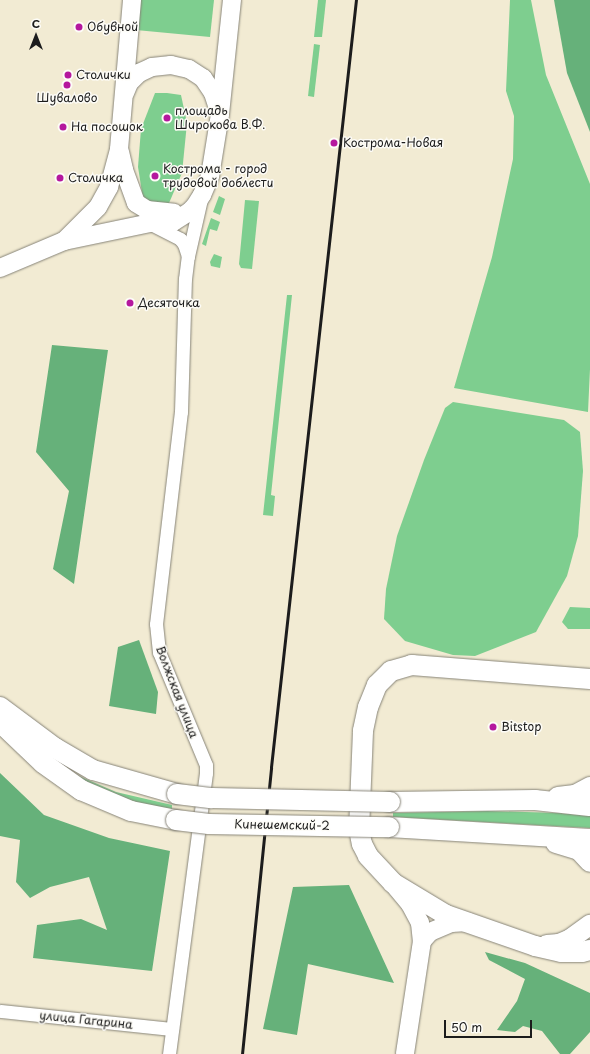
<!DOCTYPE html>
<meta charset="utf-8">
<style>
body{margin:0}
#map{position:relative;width:590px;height:1054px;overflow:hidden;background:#f2ebd3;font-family:"Playpen Sans",sans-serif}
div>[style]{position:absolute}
.green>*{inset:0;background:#7ece8f}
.forest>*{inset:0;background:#66b17a}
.roads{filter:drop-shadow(0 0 1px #878478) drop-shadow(0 0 1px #878478)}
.street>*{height:13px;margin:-6.5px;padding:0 6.5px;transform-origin:6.5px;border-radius:6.5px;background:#fff}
.secondary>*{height:18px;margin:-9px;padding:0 9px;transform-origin:9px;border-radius:9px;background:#fff}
.primary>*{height:20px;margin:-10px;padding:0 10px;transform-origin:10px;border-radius:10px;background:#fff}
.rail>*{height:3px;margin:-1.5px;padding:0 1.5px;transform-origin:1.5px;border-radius:1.5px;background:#1c1c1c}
.bridges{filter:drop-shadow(0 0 1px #878478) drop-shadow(0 0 1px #878478)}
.primary-bridge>*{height:20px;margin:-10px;padding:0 10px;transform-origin:10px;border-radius:10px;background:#fff}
.dots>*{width:11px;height:11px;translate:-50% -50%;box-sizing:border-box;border:2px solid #fdfcf7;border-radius:50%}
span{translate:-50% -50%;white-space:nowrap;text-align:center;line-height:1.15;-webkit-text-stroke:3px #fdfcf7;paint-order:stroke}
.poi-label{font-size:12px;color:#1c1c1c}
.left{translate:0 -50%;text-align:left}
.street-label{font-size:12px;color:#1c1c1c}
.north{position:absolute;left:16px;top:16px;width:40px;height:40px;-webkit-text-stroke:3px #fdfcf7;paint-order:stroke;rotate:0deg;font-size:11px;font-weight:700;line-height:16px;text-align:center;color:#1c1c1c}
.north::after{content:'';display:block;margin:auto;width:14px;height:18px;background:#1c1c1c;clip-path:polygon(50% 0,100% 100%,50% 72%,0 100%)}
.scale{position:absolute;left:444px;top:1020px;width:88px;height:18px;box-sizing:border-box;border:2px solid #1c1c1c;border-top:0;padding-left:5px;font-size:12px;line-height:14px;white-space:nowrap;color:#1c1c1c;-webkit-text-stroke:3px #fdfcf7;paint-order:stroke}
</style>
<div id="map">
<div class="green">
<i style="clip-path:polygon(139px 0,214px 0,210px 37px,136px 30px)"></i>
<i style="clip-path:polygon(318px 0,326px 0,322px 37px,314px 37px)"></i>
<i style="clip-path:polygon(510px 0,531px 0,546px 75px,590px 184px,590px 369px,588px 412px,454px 388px,492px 257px,513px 159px,514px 116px,506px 91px)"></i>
<i style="clip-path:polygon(314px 44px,320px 45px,314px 97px,308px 96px)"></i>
<i style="clip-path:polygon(155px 93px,167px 93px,181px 95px,187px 123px,182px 173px,169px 203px,150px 202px,143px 199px,138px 167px,141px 129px)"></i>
<i style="clip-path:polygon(219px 196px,225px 199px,220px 215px,213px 212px)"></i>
<i style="clip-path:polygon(245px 200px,259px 201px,252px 269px,241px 268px,239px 264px)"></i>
<i style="clip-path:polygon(211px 218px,220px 222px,217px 231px,210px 229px,206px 246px,202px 244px)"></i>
<i style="clip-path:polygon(214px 254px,222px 257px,220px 268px,211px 266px,210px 262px)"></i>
<i style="clip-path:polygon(287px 295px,292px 295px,271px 495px,275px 496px,273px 516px,263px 515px)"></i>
<i style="clip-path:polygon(453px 402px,564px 420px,580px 432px,583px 471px,578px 536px,567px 576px,536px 632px,475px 656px,453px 655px,405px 641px,384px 619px,386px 589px,397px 536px,424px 460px,445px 408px)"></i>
<i style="clip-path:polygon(570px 607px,590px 608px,590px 629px,568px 629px,562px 622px)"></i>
<i style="clip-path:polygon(72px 773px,116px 792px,172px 805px,172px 809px,150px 808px,67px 775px)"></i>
<i style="clip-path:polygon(487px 811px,559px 813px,590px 816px,590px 828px,393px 817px,393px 813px)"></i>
</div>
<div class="forest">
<i style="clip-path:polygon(554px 0,590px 0,590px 132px,567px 73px)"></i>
<i style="clip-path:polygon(52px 345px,108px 350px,74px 584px,53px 569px,69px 491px,36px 452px)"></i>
<i style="clip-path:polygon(139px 640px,158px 692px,156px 714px,109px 706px,118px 647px)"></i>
<i style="clip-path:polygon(0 773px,44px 815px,109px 838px,170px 851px,152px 971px,33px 958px,37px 925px,81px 919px,107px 930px,89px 877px,50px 887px,30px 898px,16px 882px,20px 840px,0 836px)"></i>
<i style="clip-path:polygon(349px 885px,394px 983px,308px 964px,297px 1035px,263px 1029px,293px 887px)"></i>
<i style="clip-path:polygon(485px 952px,525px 963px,590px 993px,590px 1032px,570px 1054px,560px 1054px,542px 1031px,523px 1026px,515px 1032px,497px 1030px,517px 1001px,525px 979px,489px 960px)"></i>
</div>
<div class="roads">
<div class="street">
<i style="left:151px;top:224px;width:33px;rotate:27deg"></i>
<i style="left:180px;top:239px;width:6px;rotate:51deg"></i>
<i style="left:184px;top:244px;width:13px;rotate:72deg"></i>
<i style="left:0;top:1011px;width:173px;rotate:6deg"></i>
<i style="left:169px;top:1054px;width:283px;rotate:-82.5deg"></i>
<i style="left:206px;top:773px;width:8px;rotate:-90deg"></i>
<i style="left:206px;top:765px;width:122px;rotate:-112.6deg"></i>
<i style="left:159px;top:652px;width:28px;rotate:-96deg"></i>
<i style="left:156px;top:624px;width:213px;rotate:-83.3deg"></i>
<i style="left:181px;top:412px;width:133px;rotate:-88.3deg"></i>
<i style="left:185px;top:279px;width:23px;rotate:-83deg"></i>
<i style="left:188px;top:256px;width:58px;rotate:-77.2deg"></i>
</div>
<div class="secondary">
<i style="left:125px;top:93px;width:11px;rotate:-68deg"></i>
<i style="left:129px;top:83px;width:14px;rotate:-45deg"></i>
<i style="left:139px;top:73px;width:14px;rotate:-25deg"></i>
<i style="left:152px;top:67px;width:19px;rotate:-6deg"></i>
<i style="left:171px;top:65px;width:18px;rotate:13deg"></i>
<i style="left:189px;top:69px;width:17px;rotate:33deg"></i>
<i style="left:203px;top:78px;width:18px;rotate:56deg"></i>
<i style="left:213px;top:93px;width:19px;rotate:72deg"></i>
<i style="left:120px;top:152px;width:18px;rotate:77deg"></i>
<i style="left:124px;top:170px;width:35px;rotate:70deg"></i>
<i style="left:136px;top:203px;width:13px;rotate:32deg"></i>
<i style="left:147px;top:210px;width:27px;rotate:6deg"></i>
<i style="left:64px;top:241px;width:48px;rotate:-45deg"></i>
<i style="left:98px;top:207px;width:23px;rotate:-61deg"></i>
<i style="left:109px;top:187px;width:39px;rotate:-75deg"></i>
<i style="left:119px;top:149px;width:150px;rotate:-85deg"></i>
<i style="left:0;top:268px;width:69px;rotate:-22.9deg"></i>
<i style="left:64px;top:241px;width:88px;rotate:-11.8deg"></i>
<i style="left:150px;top:223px;width:23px;rotate:-2deg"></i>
<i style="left:173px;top:222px;width:19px;rotate:-32deg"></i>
<i style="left:189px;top:212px;width:8px;rotate:-45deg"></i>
<i style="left:195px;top:206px;width:13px;rotate:-58deg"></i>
<i style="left:202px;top:195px;width:21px;rotate:-67deg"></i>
<i style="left:210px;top:176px;width:63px;rotate:-80.8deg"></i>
<i style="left:220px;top:114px;width:115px;rotate:-84deg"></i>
<i style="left:395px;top:886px;width:23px;rotate:50deg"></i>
<i style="left:410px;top:904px;width:21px;rotate:62deg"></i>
<i style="left:420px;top:923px;width:18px;rotate:84deg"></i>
<i style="left:422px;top:941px;width:114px;rotate:98.6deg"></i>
<i style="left:422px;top:941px;width:12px;rotate:-48deg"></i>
<i style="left:430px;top:932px;width:23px;rotate:-23deg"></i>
<i style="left:451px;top:923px;width:17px;rotate:-3deg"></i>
</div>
<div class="primary">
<i style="left:590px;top:679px;width:179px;rotate:-175.5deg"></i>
<i style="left:412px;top:665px;width:22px;rotate:164deg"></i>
<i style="left:391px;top:671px;width:20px;rotate:135deg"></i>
<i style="left:377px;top:685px;width:24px;rotate:112deg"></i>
<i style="left:368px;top:707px;width:25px;rotate:102deg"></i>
<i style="left:363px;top:731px;width:98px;rotate:92.3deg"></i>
<i style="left:359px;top:829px;width:15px;rotate:79deg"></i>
<i style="left:362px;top:844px;width:13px;rotate:63deg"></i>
<i style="left:368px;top:856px;width:37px;rotate:47deg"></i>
<i style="left:393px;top:883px;width:62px;rotate:31.1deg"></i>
<i style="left:446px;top:915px;width:94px;rotate:19.2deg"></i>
<i style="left:535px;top:946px;width:27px;rotate:13deg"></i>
<i style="left:561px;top:952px;width:21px"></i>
<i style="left:582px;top:952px;width:8px;rotate:-14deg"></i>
<i style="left:0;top:707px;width:69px;rotate:36.7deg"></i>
<i style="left:55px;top:748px;width:44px;rotate:30.1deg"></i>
<i style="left:93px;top:770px;width:87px;rotate:15.9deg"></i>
<i style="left:0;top:722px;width:59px;rotate:43.6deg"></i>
<i style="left:43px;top:763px;width:47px;rotate:35.4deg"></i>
<i style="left:81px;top:790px;width:54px;rotate:22.8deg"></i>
<i style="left:131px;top:811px;width:46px;rotate:11.3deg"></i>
<i style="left:558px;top:797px;width:17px;rotate:-7deg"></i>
<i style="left:575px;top:795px;width:17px;rotate:-28deg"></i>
<i style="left:390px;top:802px;width:145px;rotate:-0.8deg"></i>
<i style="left:535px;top:800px;width:55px;rotate:6.2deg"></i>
<i style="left:389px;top:827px;width:201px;rotate:3.4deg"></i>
<i style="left:556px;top:843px;width:24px;rotate:17deg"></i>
<i style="left:579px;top:850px;width:16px;rotate:47deg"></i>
<i style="left:547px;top:945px;width:12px;rotate:-5deg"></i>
<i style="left:559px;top:944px;width:11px;rotate:-22deg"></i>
<i style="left:569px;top:940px;width:26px;rotate:-36deg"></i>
</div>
</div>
<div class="rail">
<i style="left:242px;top:1054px;width:288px;rotate:-84.2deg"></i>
<i style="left:271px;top:767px;width:772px;rotate:-83.68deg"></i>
</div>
<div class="bridges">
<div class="primary-bridge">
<i style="left:177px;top:794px;width:35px;rotate:7deg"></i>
<i style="left:212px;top:798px;width:178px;rotate:1.3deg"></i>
<i style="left:176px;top:820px;width:33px;rotate:7deg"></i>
<i style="left:209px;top:824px;width:180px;rotate:1deg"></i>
</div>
</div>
<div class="dots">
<i style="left:79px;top:27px;background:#b5179e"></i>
<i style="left:68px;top:75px;background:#b5179e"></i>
<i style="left:67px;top:85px;background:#b5179e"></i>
<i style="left:167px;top:118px;background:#b5179e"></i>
<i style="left:63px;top:127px;background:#b5179e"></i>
<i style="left:334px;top:143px;background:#b5179e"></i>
<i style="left:155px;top:176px;background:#b5179e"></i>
<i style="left:60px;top:178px;background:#b5179e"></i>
<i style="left:130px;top:303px;background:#b5179e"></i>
<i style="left:493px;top:727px;background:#b5179e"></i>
</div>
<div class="poi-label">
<span class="left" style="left:87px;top:27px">Обувной</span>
<span class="left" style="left:76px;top:75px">Столички</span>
<span style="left:67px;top:98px">Шувалово</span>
<span class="left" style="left:175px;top:118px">площадь<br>Широкова В.Ф.</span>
<span class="left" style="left:71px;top:127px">На посошок</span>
<span class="left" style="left:343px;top:143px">Кострома-Новая</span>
<span class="left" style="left:163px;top:176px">Кострома - город<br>трудовой доблести</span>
<span class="left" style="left:68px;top:178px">Столичка</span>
<span class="left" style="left:138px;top:303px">Десяточка</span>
<span class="left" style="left:501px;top:727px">Bitstop</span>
</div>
<div class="street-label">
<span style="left:177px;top:692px;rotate:69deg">Волжская улица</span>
<span style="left:282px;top:825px;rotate:1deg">Кинешемский-2</span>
<span style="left:86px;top:1020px;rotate:6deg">улица Гагарина</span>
</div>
<div class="north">С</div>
<div class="scale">50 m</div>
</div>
